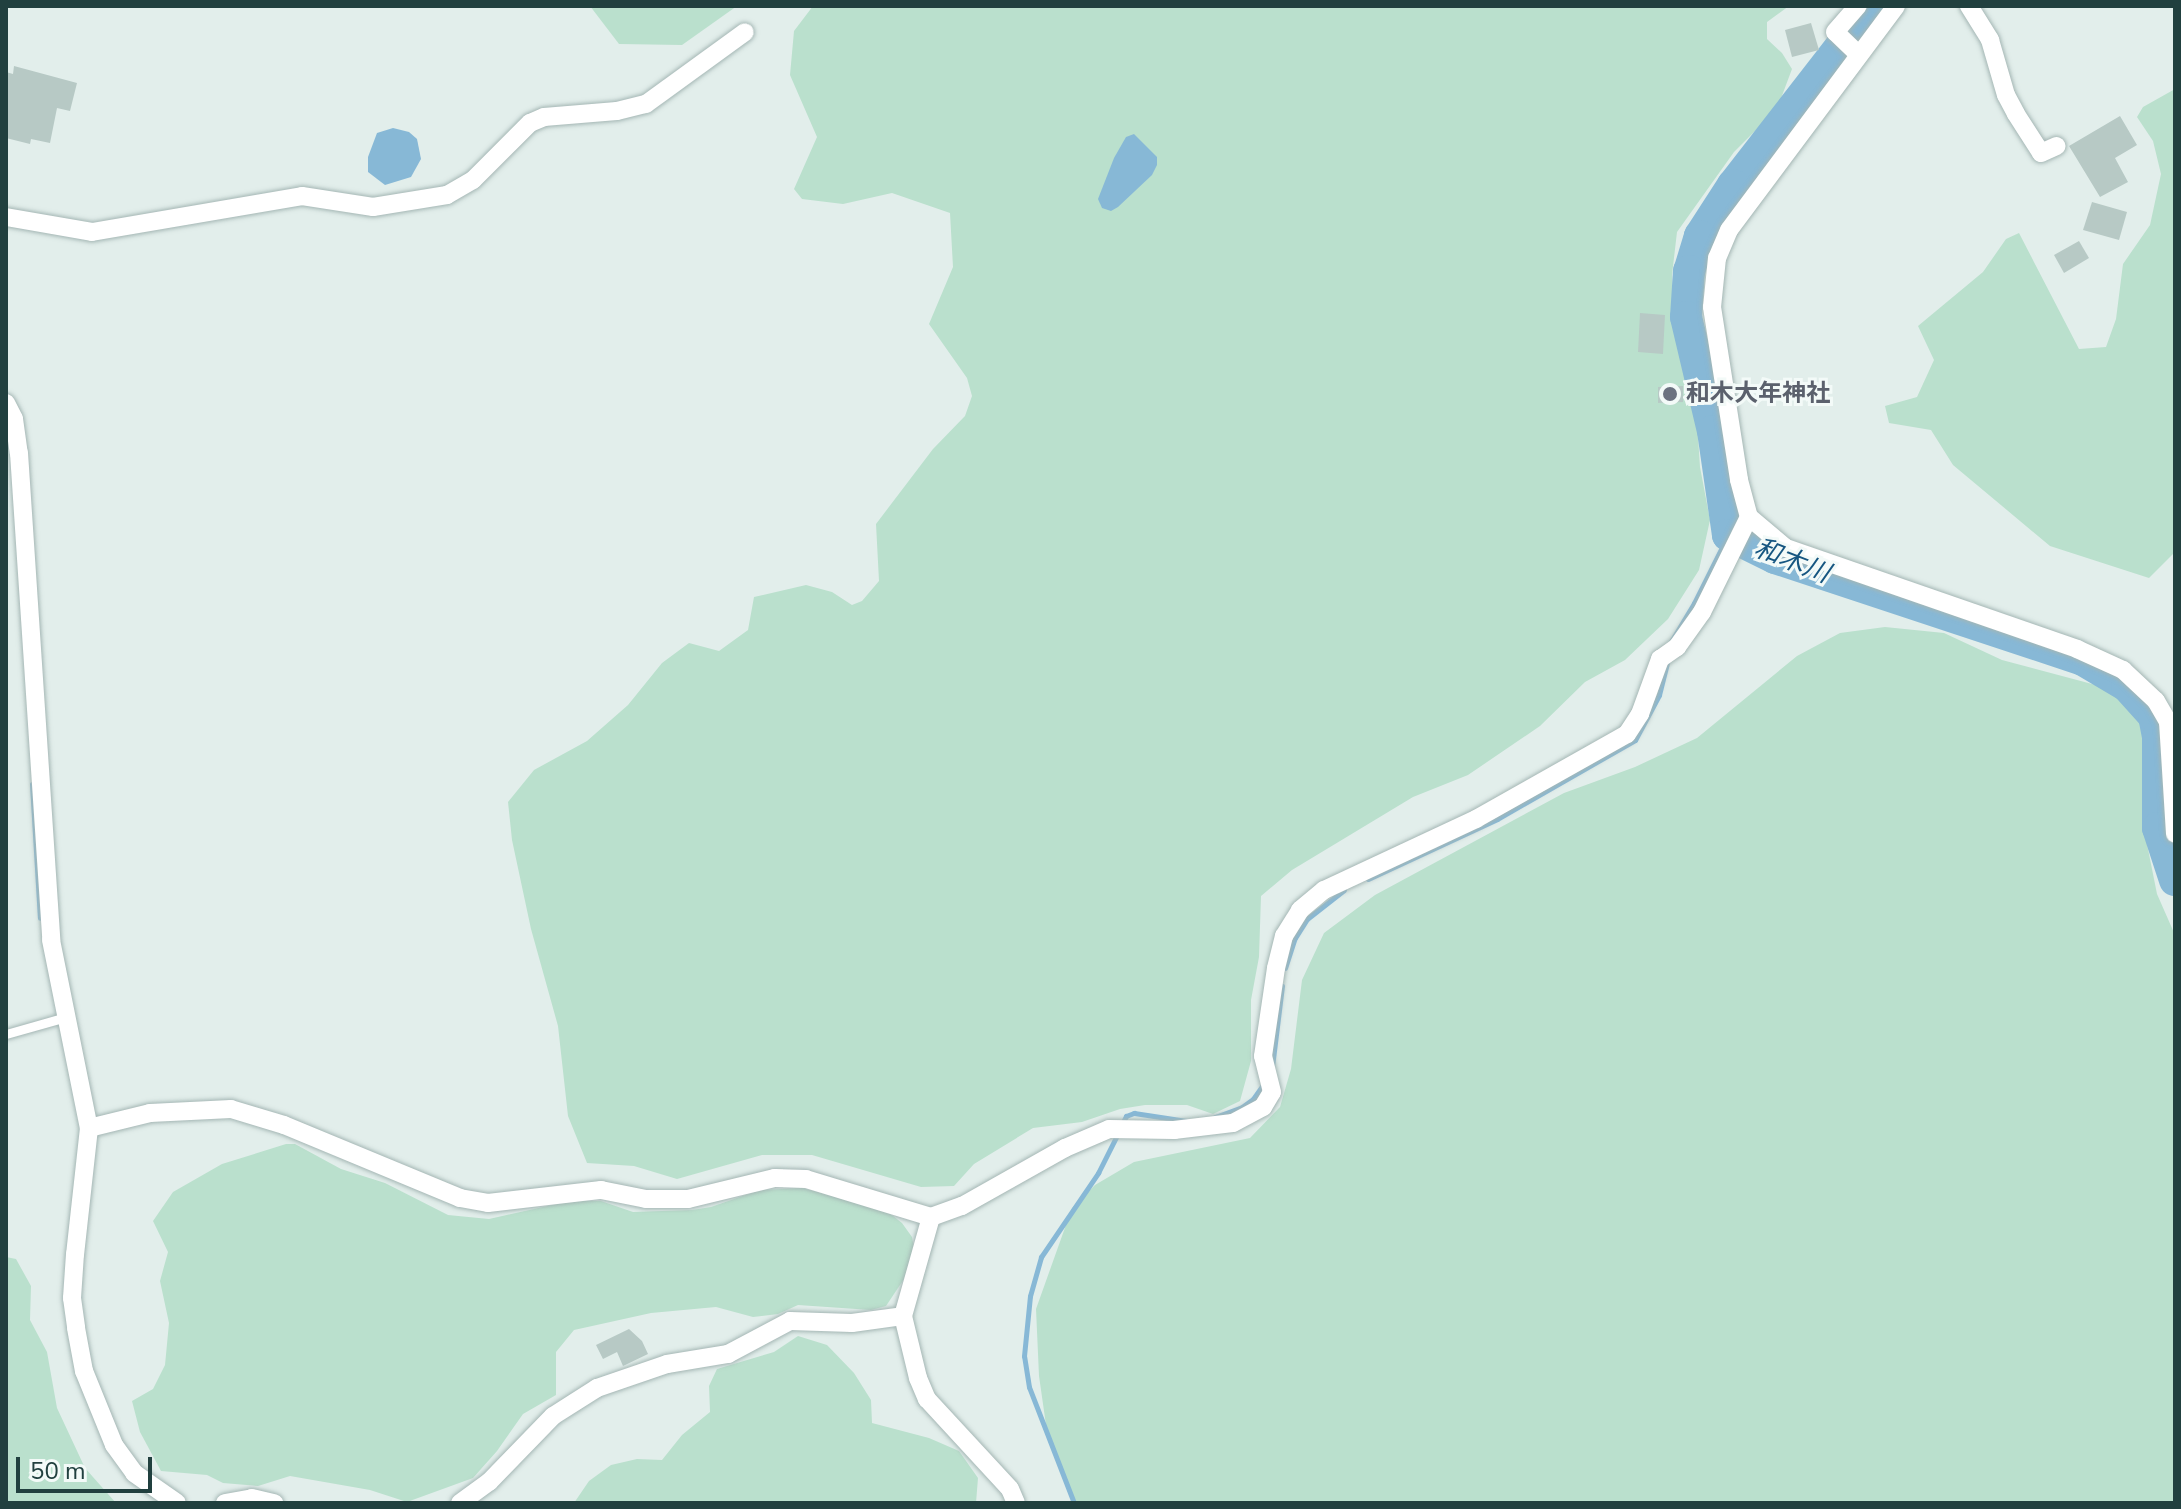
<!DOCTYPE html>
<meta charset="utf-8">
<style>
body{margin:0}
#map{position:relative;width:2181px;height:1509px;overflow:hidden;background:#e2eeeb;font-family:"Nunito Sans","Noto Sans JP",sans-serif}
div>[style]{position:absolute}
.green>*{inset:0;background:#bae0cd}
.water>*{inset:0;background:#87b8d6}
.stream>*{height:5px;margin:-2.5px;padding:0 2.5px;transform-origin:2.5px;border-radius:2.5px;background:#87b8d6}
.river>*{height:32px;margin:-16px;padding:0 16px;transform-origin:16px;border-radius:16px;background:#87b8d6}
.building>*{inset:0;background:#b7c9c5}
.roads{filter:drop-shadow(0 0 2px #a4b6b4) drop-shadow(0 0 2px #a4b6b4)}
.lane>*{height:9px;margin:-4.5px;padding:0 4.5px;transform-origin:4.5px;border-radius:4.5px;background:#fff}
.street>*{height:18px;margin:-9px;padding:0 9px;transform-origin:9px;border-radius:9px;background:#fff}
.dots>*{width:22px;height:22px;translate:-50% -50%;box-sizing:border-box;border:4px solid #f3faf8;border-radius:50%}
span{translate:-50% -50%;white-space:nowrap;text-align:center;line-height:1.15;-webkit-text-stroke:6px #f3faf8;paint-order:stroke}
.worship-label{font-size:24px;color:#5b616d;font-weight:700}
.left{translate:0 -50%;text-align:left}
.water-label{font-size:26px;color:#165681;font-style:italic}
.frame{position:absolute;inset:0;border:8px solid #21403f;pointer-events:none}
.scale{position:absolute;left:16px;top:1457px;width:136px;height:36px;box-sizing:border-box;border:4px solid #21403f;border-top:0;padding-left:10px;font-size:24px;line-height:28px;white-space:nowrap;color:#21403f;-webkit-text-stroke:6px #f3faf8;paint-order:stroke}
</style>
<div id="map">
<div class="green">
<i style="clip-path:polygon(590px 6px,737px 6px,682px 45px,619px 44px)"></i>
<i style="clip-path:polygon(813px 6px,1789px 6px,1767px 22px,1767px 39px,1782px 53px,1792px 69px,1777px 109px,1734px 152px,1677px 232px,1672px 275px,1674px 315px,1696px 406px,1700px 467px,1710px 520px,1699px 570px,1668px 619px,1625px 660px,1585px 682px,1540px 726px,1468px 775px,1413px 797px,1292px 870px,1261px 896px,1259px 957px,1251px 1000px,1251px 1061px,1240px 1101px,1213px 1114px,1187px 1105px,1145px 1105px,1120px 1109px,1082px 1122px,1033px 1128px,974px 1164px,954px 1186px,921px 1187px,812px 1155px,762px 1155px,677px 1179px,634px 1166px,587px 1163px,568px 1116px,558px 1026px,531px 929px,512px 840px,508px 802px,534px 770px,587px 741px,628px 705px,662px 663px,689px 643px,719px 651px,748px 630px,754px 597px,806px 585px,832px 592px,852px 605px,862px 601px,879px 581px,876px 524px,933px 449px,965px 416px,972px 396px,967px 378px,929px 324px,953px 267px,950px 213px,892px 193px,843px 204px,802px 199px,794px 189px,817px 137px,790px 75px,794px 31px)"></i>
<i style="clip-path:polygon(2175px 89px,2175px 552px,2149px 578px,2050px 546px,1953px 465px,1931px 430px,1889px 423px,1885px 406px,1917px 397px,1934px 360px,1918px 326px,1983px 272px,2006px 239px,2019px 233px,2079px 349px,2106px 347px,2116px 319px,2123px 264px,2150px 225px,2161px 174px,2153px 141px,2137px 117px,2143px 107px)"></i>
<i style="clip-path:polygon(1885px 627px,1944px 633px,2002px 660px,2107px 688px,2138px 713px,2147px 746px,2147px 844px,2157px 894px,2175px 935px,2175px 1503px,1075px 1503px,1046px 1425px,1039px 1376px,1036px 1309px,1072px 1208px,1095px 1185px,1134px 1162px,1250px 1138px,1280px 1107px,1291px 1069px,1302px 980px,1324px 933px,1375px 895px,1564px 793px,1635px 767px,1697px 738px,1797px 656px,1840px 633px)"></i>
<i style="clip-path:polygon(286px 1144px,295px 1144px,341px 1169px,385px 1183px,448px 1215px,489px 1219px,570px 1201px,601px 1201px,633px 1212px,692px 1210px,711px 1207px,760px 1190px,802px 1188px,884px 1209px,902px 1223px,912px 1237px,914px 1248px,904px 1279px,886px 1306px,871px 1310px,798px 1305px,778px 1314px,753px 1317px,716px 1307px,651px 1313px,574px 1330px,556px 1352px,556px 1395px,523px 1414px,497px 1451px,473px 1478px,407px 1502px,370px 1490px,290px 1476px,258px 1486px,223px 1483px,207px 1475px,161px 1471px,140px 1432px,132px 1401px,153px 1389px,165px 1365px,169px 1323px,160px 1281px,168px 1252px,153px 1221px,173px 1192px,222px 1164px)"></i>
<i style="clip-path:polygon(6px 1257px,16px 1259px,31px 1286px,30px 1320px,47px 1352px,57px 1408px,85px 1468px,116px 1503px,6px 1503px)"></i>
<i style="clip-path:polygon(798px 1336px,827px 1345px,854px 1373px,871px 1400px,872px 1423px,929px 1438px,959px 1451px,978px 1478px,976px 1503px,574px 1503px,589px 1481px,611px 1465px,637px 1459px,662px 1460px,682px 1435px,710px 1412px,709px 1386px,717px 1369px,774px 1352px)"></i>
</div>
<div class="water">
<i style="clip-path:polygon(393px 128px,409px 132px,417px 139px,421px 159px,411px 177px,385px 185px,368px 172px,368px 157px,377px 133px)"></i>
<i style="clip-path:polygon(1134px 134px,1157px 157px,1157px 165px,1152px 175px,1118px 207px,1111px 211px,1102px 208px,1098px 199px,1114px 158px,1126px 137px)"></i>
</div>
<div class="stream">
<i style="left:1669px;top:645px;width:49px;rotate:-59.2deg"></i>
<i style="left:1694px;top:603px;width:76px;rotate:-63.4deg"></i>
<i style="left:32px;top:784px;width:134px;rotate:86.6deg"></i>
<i style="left:1368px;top:879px;width:142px;rotate:-24.9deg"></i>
<i style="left:1497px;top:819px;width:159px;rotate:-29.8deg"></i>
<i style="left:1635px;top:740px;width:51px;rotate:-61.9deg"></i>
<i style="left:1659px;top:695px;width:37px;rotate:-76deg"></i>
<i style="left:1285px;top:968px;width:32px;rotate:-72deg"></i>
<i style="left:1295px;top:938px;width:22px;rotate:-58deg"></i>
<i style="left:1307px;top:919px;width:47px;rotate:-38.1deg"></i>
<i style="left:1272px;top:1067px;width:82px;rotate:-83deg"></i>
<i style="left:1215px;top:1117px;width:29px;rotate:-20deg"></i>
<i style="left:1242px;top:1107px;width:14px;rotate:-36deg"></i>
<i style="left:1253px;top:1099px;width:19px;rotate:-55deg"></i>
<i style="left:1122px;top:1124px;width:9px;rotate:-63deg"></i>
<i style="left:1126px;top:1116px;width:9px;rotate:-21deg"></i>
<i style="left:1134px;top:1113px;width:53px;rotate:8.7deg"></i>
<i style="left:1074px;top:1503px;width:124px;rotate:-111.2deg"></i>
<i style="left:1029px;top:1387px;width:31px;rotate:-99deg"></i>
<i style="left:1024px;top:1356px;width:60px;rotate:-84.3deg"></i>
<i style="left:1030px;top:1296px;width:41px;rotate:-74.2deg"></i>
<i style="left:1041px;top:1257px;width:102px;rotate:-55.8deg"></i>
<i style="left:1098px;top:1173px;width:45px;rotate:-63.4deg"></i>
</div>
<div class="river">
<i style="left:1872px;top:6px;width:227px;rotate:127.8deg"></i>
<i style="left:1733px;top:185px;width:61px;rotate:122.9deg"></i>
<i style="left:1700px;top:236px;width:37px;rotate:107deg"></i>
<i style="left:1689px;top:271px;width:46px;rotate:93.7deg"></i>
<i style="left:1686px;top:317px;width:117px;rotate:76.7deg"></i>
<i style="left:1713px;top:431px;width:105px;rotate:81.8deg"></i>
<i style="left:1728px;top:535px;width:52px;rotate:26.1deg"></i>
<i style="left:1775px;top:558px;width:324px;rotate:18.3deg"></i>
<i style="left:2083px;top:660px;width:51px;rotate:30.6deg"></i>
<i style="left:2127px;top:686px;width:40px;rotate:48deg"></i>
<i style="left:2154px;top:716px;width:21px;rotate:79deg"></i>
<i style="left:2158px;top:737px;width:91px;rotate:90deg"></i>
<i style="left:2158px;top:828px;width:55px;rotate:71.9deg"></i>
</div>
<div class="building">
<i style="clip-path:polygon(1811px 23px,1819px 50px,1792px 57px,1785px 30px)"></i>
<i style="clip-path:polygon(14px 66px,77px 83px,70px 111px,57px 108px,50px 143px,31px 139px,30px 144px,6px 138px,6px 72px,13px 74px)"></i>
<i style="clip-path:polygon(2120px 116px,2137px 145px,2115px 158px,2128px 182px,2100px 197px,2069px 146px)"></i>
<i style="clip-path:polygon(2092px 202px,2127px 212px,2119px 240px,2083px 230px)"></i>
<i style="clip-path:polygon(2079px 241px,2089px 258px,2064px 273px,2054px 255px)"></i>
<i style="clip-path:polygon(1640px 313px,1665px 315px,1663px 354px,1638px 352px)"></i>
<i style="clip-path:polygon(1683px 386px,1683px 402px,1658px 403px,1658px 387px)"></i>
<i style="clip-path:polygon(629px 1329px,642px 1341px,648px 1354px,623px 1366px,617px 1352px,603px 1359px,596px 1345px)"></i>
</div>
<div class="roads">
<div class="lane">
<i style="left:6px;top:1034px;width:62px;rotate:-15.8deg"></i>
</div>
<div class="street">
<i style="left:1896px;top:6px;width:279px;rotate:126.7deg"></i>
<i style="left:1729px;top:230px;width:30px;rotate:113deg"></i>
<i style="left:1717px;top:258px;width:49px;rotate:95.8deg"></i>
<i style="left:1712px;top:307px;width:175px;rotate:81.1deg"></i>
<i style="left:1739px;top:480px;width:38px;rotate:75deg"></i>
<i style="left:1749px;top:517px;width:48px;rotate:40deg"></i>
<i style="left:1786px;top:548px;width:308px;rotate:19.1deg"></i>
<i style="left:2077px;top:649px;width:51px;rotate:24.5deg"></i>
<i style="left:2123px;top:670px;width:45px;rotate:43.2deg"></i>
<i style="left:2156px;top:701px;width:24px;rotate:60deg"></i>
<i style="left:2168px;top:722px;width:112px;rotate:86.4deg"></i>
<i style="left:1969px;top:6px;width:40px;rotate:58deg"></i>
<i style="left:1990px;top:40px;width:57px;rotate:73.8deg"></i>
<i style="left:2006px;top:95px;width:21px;rotate:62deg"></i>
<i style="left:2016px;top:114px;width:46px;rotate:57.3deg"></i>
<i style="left:2041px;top:153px;width:17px;rotate:-24deg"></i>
<i style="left:1857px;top:53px;width:30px;rotate:-136deg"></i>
<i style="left:1835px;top:32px;width:35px;rotate:-49deg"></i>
<i style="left:6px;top:217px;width:87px;rotate:9.9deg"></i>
<i style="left:92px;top:232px;width:213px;rotate:-9.7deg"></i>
<i style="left:302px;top:196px;width:72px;rotate:8.8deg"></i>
<i style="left:373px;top:207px;width:75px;rotate:-9.2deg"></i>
<i style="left:447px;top:195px;width:30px;rotate:-30deg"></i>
<i style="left:473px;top:180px;width:81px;rotate:-45deg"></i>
<i style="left:530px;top:123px;width:15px;rotate:-23deg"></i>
<i style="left:544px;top:117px;width:73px;rotate:-4.7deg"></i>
<i style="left:617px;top:111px;width:30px;rotate:-14deg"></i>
<i style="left:646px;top:104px;width:122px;rotate:-36deg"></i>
<i style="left:6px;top:403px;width:18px;rotate:63deg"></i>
<i style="left:14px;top:419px;width:34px;rotate:82deg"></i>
<i style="left:19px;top:453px;width:488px;rotate:86.2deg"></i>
<i style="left:51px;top:940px;width:192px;rotate:78.6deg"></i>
<i style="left:89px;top:1128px;width:127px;rotate:96.3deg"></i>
<i style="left:75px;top:1254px;width:44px;rotate:93.9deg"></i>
<i style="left:72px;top:1298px;width:30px;rotate:82deg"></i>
<i style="left:76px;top:1328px;width:44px;rotate:79.5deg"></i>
<i style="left:84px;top:1371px;width:80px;rotate:67.9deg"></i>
<i style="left:114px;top:1445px;width:34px;rotate:54deg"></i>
<i style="left:134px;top:1473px;width:52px;rotate:34.9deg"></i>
<i style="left:89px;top:1128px;width:63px;rotate:-13.8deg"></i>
<i style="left:150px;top:1113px;width:81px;rotate:-2.8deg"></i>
<i style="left:231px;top:1109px;width:55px;rotate:16.8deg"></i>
<i style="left:284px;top:1125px;width:191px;rotate:22.5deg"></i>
<i style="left:460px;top:1198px;width:28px;rotate:10deg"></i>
<i style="left:488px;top:1203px;width:114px;rotate:-6.6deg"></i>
<i style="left:601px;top:1190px;width:46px;rotate:11.3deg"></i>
<i style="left:646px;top:1199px;width:42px"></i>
<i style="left:688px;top:1199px;width:89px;rotate:-13.6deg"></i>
<i style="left:775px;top:1178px;width:31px;rotate:2deg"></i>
<i style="left:806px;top:1179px;width:131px;rotate:16.9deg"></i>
<i style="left:931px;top:1217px;width:33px;rotate:-20deg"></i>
<i style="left:962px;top:1206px;width:118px;rotate:-29.4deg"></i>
<i style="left:1065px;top:1148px;width:48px;rotate:-23.4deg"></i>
<i style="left:1109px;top:1129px;width:65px;rotate:0.9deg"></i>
<i style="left:1174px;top:1130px;width:59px;rotate:-6.8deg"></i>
<i style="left:1233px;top:1123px;width:34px;rotate:-28deg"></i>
<i style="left:1263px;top:1107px;width:17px;rotate:-59deg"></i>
<i style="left:1272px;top:1092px;width:37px;rotate:-104deg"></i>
<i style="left:1263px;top:1056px;width:89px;rotate:-81.6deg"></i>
<i style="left:1276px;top:968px;width:33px;rotate:-76deg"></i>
<i style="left:1284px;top:936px;width:31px;rotate:-58deg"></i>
<i style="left:1300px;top:910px;width:31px;rotate:-40deg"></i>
<i style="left:1324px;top:890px;width:168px;rotate:-25deg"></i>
<i style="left:1476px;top:819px;width:173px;rotate:-29.4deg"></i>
<i style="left:1627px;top:734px;width:24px;rotate:-57deg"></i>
<i style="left:1640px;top:714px;width:59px;rotate:-70deg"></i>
<i style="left:1660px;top:659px;width:21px;rotate:-35deg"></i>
<i style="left:1677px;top:647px;width:43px;rotate:-54.5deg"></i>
<i style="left:1702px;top:612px;width:106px;rotate:-63.7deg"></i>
<i style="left:931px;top:1217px;width:103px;rotate:105.8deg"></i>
<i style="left:903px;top:1316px;width:64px;rotate:76.4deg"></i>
<i style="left:918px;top:1378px;width:23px;rotate:67deg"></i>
<i style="left:927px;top:1399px;width:122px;rotate:47.3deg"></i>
<i style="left:1010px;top:1489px;width:15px;rotate:67deg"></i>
<i style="left:225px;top:1503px;width:27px;rotate:-10deg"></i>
<i style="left:252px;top:1498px;width:23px;rotate:13deg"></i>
<i style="left:460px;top:1503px;width:36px;rotate:-36deg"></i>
<i style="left:489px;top:1482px;width:92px;rotate:-45.9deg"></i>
<i style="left:553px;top:1416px;width:52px;rotate:-32.5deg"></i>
<i style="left:597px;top:1388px;width:74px;rotate:-18.9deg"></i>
<i style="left:667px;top:1364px;width:62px;rotate:-9.3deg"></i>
<i style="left:728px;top:1354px;width:70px;rotate:-28deg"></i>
<i style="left:790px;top:1321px;width:62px;rotate:1.8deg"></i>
<i style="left:852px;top:1323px;width:51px;rotate:-7.8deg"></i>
</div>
</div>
<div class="dots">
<i style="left:1670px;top:394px;background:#6b7280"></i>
</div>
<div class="worship-label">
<span class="left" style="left:1686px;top:394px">和木大年神社</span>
</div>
<div class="water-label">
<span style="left:1792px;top:561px;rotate:21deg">和木川</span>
</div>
<div class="frame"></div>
<div class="scale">50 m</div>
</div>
